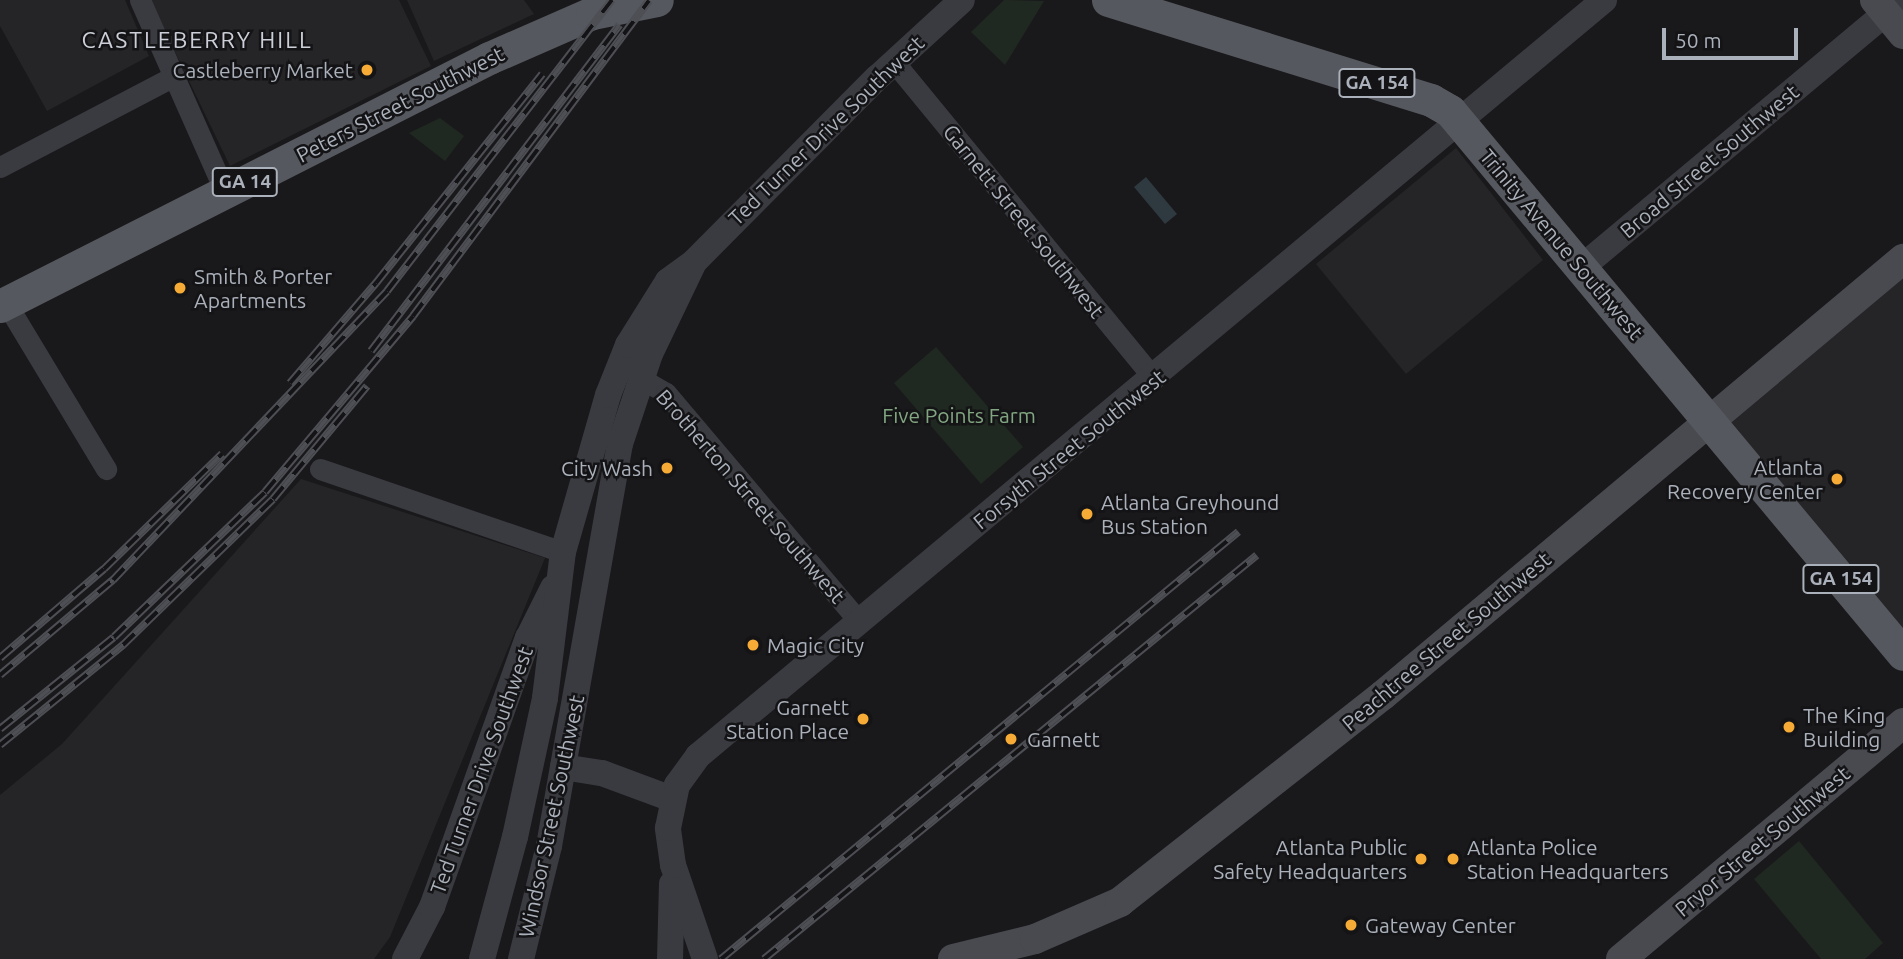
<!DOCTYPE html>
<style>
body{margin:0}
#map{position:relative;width:1903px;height:959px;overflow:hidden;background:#19191b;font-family:Ubuntu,sans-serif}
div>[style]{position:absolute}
.built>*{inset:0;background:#252528}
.green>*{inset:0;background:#202921}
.water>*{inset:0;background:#2e3940}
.minor>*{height:21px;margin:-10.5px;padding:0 10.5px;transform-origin:10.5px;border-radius:10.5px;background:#3a3b40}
.tertiary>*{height:26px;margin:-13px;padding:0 13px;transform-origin:13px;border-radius:13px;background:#3a3b40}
.secondary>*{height:30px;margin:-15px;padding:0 15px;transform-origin:15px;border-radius:15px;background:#484a50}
.primary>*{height:33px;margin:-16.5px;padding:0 16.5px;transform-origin:16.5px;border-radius:16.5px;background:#56585f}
.rail>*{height:8px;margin-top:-4px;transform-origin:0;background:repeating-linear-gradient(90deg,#141416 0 16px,#4d4f55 0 32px);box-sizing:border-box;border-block:2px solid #4d4f55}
.dots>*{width:19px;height:19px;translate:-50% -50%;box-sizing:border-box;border:4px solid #141416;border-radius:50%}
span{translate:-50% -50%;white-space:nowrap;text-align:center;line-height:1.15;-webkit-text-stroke:5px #141416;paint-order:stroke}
.shield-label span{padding:2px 5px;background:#141416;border:2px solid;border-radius:5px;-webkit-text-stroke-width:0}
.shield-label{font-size:19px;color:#abb1bb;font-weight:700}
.poi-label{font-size:21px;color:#abb1bb}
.right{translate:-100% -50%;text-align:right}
.left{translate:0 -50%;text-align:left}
.street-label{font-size:21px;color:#abb1bb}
.park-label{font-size:21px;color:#82a682}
.neighbourhood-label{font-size:23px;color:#cccfd7;letter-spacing:2px}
.scale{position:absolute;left:1662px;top:28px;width:136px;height:32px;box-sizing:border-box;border:4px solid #abb1bb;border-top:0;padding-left:9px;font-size:21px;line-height:24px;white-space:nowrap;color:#abb1bb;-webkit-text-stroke:5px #141416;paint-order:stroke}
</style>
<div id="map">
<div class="built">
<i style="clip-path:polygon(0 0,125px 0,149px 56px,47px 111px,0 26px)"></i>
<i style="clip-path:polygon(150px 0,399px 0,431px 66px,230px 166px)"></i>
<i style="clip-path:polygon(407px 0,524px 0,534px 14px,434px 61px)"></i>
<i style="clip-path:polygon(1456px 148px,1543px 260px,1406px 374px,1316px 264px)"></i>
<i style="clip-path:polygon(1903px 272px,1903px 634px,1725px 420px)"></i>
<i style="clip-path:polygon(301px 479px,545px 558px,390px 937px,374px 959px,0 959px,0 795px,62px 744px)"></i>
</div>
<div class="green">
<i style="clip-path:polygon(1004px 0,1044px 1px,1005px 65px,971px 32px)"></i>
<i style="clip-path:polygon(440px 118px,464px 136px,445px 161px,409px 133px)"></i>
<i style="clip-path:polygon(936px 347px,1023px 447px,981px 484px,894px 383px)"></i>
<i style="clip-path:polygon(1799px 841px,1883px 943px,1865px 959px,1821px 959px,1754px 879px)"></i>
</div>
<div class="water">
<i style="clip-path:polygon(1146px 177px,1177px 214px,1165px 224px,1134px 187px)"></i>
</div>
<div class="minor">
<i style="left:140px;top:0;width:210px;rotate:66.1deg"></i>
<i style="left:894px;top:62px;width:410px;rotate:50.6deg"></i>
<i style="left:0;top:167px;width:196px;rotate:-27.6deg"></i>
<i style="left:6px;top:303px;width:194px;rotate:58.9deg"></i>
<i style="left:640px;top:378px;width:30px;rotate:30deg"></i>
<i style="left:666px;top:393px;width:297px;rotate:49.8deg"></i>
<i style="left:320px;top:469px;width:257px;rotate:18.9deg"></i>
</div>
<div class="tertiary">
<i style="left:1582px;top:267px;width:416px;rotate:-39.9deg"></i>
<i style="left:563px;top:767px;width:39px;rotate:9deg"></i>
<i style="left:602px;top:773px;width:75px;rotate:20.4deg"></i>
<i style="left:405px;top:959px;width:59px;rotate:-62.6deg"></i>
<i style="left:432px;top:907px;width:286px;rotate:-70.4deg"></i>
<i style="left:528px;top:638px;width:56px;rotate:-63.4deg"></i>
<i style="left:482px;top:959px;width:126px;rotate:-74.9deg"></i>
<i style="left:515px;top:837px;width:142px;rotate:-77.8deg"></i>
<i style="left:545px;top:698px;width:147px;rotate:-83deg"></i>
<i style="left:563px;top:552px;width:163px;rotate:-74deg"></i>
<i style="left:608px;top:395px;width:54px;rotate:-68.2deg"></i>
<i style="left:628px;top:345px;width:75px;rotate:-58deg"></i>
<i style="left:668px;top:281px;width:32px;rotate:-36deg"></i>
<i style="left:694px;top:262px;width:260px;rotate:-45.2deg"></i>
<i style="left:877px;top:78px;width:115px;rotate:-42.5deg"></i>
<i style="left:521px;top:959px;width:116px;rotate:-76.1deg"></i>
<i style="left:549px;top:846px;width:408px;rotate:-80deg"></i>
<i style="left:620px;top:444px;width:95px;rotate:-71.6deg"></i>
<i style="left:650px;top:354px;width:102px;rotate:-64.4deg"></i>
<i style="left:670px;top:959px;width:75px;rotate:-88.5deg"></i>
<i style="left:705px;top:959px;width:99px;rotate:-108.8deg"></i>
<i style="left:673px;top:865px;width:37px;rotate:-98deg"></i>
<i style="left:668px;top:828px;width:44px;rotate:-78.2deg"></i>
<i style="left:677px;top:785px;width:36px;rotate:-54deg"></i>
<i style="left:698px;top:756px;width:1180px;rotate:-39.84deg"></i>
</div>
<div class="secondary">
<i style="left:1875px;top:0;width:44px;rotate:50.5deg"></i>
<i style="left:953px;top:959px;width:84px;rotate:-13.7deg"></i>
<i style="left:1035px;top:939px;width:93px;rotate:-23.5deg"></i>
<i style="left:1120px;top:902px;width:335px;rotate:-38.2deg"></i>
<i style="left:1383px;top:695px;width:679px;rotate:-39.98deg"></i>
<i style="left:1621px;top:959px;width:368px;rotate:-39.9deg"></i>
</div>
<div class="primary">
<i style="left:1108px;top:0;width:338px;rotate:17.2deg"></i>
<i style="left:1431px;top:100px;width:22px;rotate:30deg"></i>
<i style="left:1450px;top:111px;width:707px;rotate:50.16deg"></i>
<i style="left:0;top:306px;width:548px;rotate:-26.89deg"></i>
<i style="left:489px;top:58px;width:112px;rotate:-23.6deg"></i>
<i style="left:592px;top:13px;width:66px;rotate:-11.3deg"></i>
</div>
<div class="rail">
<i style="left:371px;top:351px;width:410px;rotate:-52.7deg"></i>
<i style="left:290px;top:383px;width:132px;rotate:-49.3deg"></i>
<i style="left:376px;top:283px;width:267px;rotate:-51.5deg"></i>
<i style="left:0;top:658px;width:137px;rotate:-40.6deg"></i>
<i style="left:104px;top:569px;width:165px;rotate:-44.3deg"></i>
<i style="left:0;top:675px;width:148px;rotate:-40.1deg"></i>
<i style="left:113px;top:580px;width:398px;rotate:-46.5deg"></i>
<i style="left:387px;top:291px;width:368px;rotate:-52.3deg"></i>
<i style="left:0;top:729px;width:146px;rotate:-38.9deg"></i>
<i style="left:114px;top:637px;width:209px;rotate:-43.8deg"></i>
<i style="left:265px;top:492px;width:230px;rotate:-49.9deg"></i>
<i style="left:413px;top:316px;width:394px;rotate:-53.2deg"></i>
<i style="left:0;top:745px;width:159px;rotate:-39.1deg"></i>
<i style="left:123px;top:645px;width:209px;rotate:-44.2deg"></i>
<i style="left:273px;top:499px;width:147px;rotate:-50.2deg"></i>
<i style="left:721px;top:959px;width:671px;rotate:-39.55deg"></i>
<i style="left:764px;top:959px;width:637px;rotate:-39.33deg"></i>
</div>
<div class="dots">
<i style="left:367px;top:70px;background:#f6ab36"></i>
<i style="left:180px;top:288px;background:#f6ab36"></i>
<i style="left:667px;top:468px;background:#f6ab36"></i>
<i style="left:1837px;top:479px;background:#f6ab36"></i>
<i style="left:1087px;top:514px;background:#f6ab36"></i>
<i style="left:753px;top:645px;background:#f6ab36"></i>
<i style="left:863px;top:719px;background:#f6ab36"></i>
<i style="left:1789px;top:727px;background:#f6ab36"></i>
<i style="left:1011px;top:739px;background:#f6ab36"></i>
<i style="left:1421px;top:859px;background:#f6ab36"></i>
<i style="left:1453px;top:859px;background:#f6ab36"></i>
<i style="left:1351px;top:925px;background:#f6ab36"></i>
</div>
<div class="shield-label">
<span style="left:1377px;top:83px">GA 154</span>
<span style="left:245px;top:182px">GA 14</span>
<span style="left:1841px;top:579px">GA 154</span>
</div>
<div class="poi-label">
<span class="right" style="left:353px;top:70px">Castleberry Market</span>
<span class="left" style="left:194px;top:288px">Smith &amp; Porter<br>Apartments</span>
<span class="right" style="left:1823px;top:479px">Atlanta<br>Recovery Center</span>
<span class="right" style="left:653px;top:468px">City Wash</span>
<span class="left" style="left:1101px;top:514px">Atlanta Greyhound<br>Bus Station</span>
<span class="left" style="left:767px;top:645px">Magic City</span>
<span class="right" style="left:849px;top:719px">Garnett<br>Station Place</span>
<span class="left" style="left:1803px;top:727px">The King<br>Building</span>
<span class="left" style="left:1027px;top:739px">Garnett</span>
<span class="right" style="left:1407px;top:859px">Atlanta Public<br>Safety Headquarters</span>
<span class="left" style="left:1467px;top:859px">Atlanta Police<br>Station Headquarters</span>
<span class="left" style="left:1365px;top:925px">Gateway Center</span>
</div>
<div class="street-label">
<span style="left:400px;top:104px;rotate:-27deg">Peters Street Southwest</span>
<span style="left:826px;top:130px;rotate:-44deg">Ted Turner Drive Southwest</span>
<span style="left:1709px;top:161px;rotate:-40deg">Broad Street Southwest</span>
<span style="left:1024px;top:221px;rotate:51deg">Garnett Street Southwest</span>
<span style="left:1562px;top:244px;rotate:50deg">Trinity Avenue Southwest</span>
<span style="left:1069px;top:449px;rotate:-39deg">Forsyth Street Southwest</span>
<span style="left:751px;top:496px;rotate:49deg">Brotherton Street Southwest</span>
<span style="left:1446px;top:641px;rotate:-40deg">Peachtree Street Southwest</span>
<span style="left:481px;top:770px;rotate:-70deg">Ted Turner Drive Southwest</span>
<span style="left:551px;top:816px;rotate:-78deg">Windsor Street Southwest</span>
<span style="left:1762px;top:841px;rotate:-40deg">Pryor Street Southwest</span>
</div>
<div class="park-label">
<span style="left:959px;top:415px">Five Points Farm</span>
</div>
<div class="neighbourhood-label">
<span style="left:197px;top:40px">CASTLEBERRY HILL</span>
</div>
<div class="scale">50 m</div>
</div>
